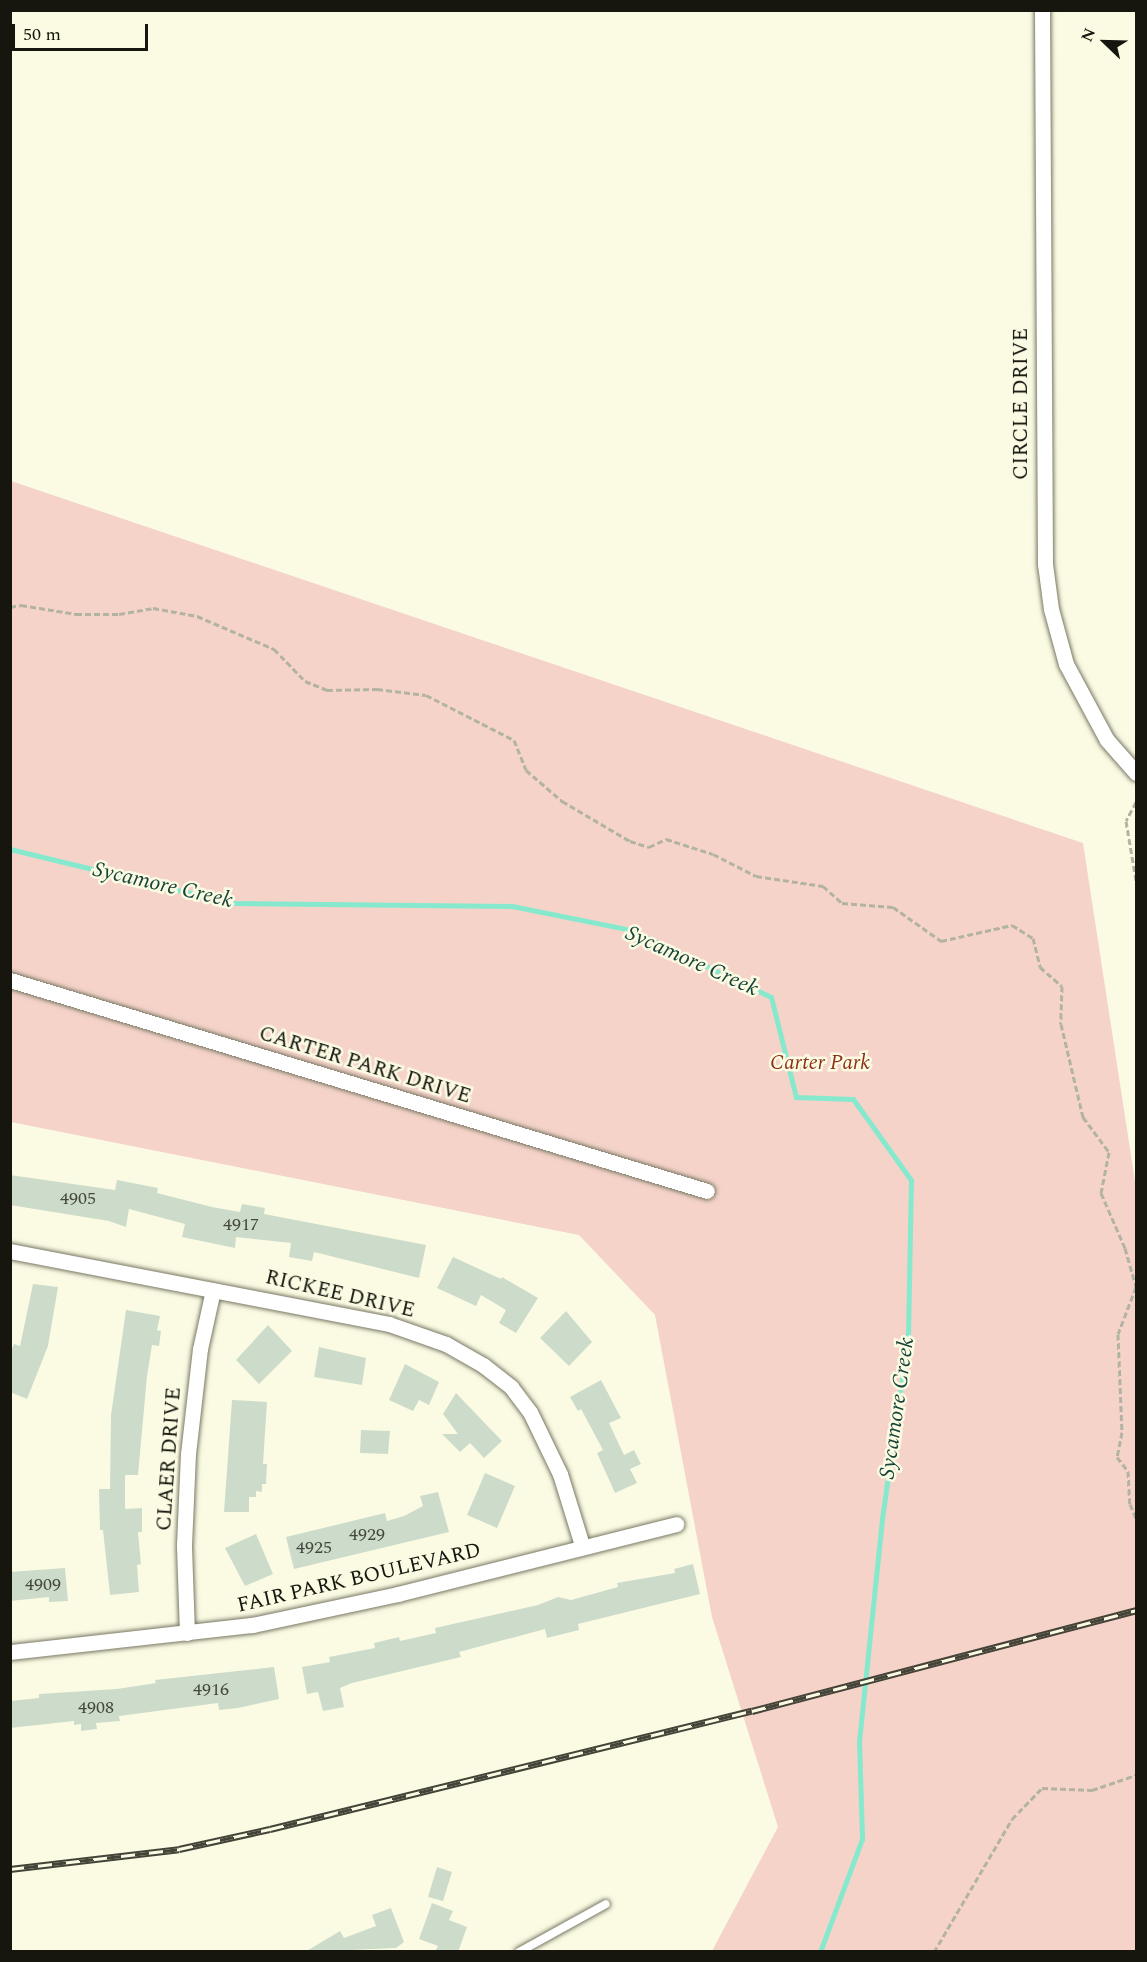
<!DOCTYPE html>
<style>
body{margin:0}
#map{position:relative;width:1147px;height:1962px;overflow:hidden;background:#fbfbe4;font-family:Spectral,serif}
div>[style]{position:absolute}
.green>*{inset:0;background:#f5d3c9}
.stream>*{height:5px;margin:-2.5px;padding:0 2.5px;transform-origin:2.5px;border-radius:2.5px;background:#86e9ce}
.building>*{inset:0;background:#cddcca}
.path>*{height:3px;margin-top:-1.5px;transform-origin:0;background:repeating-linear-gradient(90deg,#b3b3a1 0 6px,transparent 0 9px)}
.roads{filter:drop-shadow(0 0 2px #797864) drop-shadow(0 0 2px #797864)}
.lane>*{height:8px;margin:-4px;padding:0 4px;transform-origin:4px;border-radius:4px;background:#fff}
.street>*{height:15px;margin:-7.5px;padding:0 7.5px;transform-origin:7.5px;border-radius:7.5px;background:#fff}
.rail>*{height:7px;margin-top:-3.5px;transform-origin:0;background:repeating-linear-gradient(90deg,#fbfbe4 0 14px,#434338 0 28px);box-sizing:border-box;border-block:2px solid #434338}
span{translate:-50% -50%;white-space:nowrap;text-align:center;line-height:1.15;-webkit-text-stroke:5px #fbfbe4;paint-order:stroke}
.number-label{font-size:18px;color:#44483d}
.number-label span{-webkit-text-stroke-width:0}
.street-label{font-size:21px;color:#16160e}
.park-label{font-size:21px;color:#8d3015;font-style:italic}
.water-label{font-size:22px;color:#174338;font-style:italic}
.frame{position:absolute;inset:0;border:12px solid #16160e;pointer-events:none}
.north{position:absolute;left:1075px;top:12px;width:60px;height:60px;-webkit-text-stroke:4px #fbfbe4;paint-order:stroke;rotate:293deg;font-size:16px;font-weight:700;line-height:24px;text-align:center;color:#16160e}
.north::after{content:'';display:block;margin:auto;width:21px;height:27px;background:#16160e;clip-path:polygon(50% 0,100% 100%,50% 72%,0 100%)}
.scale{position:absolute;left:12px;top:24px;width:136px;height:27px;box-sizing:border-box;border:3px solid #16160e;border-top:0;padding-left:8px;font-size:18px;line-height:21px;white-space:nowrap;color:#16160e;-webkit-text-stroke:4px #fbfbe4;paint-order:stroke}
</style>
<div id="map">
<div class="green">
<i style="clip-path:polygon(11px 481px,1083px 843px,1136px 1188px,1136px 1951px,712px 1951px,778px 1827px,712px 1617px,655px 1315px,579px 1235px,11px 1122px)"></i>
</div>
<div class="stream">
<i style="left:10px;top:849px;width:228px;rotate:13.7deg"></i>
<i style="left:232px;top:903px;width:280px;rotate:0.6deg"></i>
<i style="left:512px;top:906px;width:121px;rotate:11.4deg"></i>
<i style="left:631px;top:930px;width:155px;rotate:25.6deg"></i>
<i style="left:771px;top:997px;width:103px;rotate:76deg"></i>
<i style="left:796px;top:1097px;width:57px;rotate:2deg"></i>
<i style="left:853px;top:1099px;width:100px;rotate:54.4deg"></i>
<i style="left:911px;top:1180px;width:156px;rotate:91.1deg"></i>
<i style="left:908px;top:1336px;width:185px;rotate:98.1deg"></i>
<i style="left:882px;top:1519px;width:223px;rotate:95.9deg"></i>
<i style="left:859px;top:1741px;width:98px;rotate:88.2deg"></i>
<i style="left:862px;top:1839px;width:121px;rotate:110.4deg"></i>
</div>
<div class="building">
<i style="clip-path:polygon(10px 1175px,115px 1190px,117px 1180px,158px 1188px,157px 1193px,212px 1207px,240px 1212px,242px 1204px,265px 1208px,264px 1214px,426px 1245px,419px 1278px,314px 1252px,312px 1261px,289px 1257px,291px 1243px,236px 1237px,235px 1248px,182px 1237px,185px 1224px,129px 1209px,126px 1227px,109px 1221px,10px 1205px)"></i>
<i style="clip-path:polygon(453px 1257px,501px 1279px,502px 1277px,538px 1298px,516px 1333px,499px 1323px,506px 1310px,481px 1295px,476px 1306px,437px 1288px)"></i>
<i style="clip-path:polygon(33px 1284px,58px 1287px,48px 1346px,27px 1399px,10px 1392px,10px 1353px,14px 1344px,20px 1346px)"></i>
<i style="clip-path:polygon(126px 1310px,160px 1316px,157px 1330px,161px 1331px,159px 1346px,152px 1345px,147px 1376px,138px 1475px,125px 1475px,125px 1509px,142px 1508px,142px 1532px,138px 1532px,141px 1564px,137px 1565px,139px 1592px,110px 1595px,103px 1530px,100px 1530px,99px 1489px,110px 1489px,111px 1415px)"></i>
<i style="clip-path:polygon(566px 1311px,592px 1342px,569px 1366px,540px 1338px)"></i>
<i style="clip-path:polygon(268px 1325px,292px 1351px,259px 1384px,236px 1360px)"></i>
<i style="clip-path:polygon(319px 1347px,366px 1358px,362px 1385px,314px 1377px)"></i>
<i style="clip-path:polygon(405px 1364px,439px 1382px,429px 1405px,419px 1400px,413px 1411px,389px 1400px)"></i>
<i style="clip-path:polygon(601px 1380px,621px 1418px,609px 1423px,624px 1455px,634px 1450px,641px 1464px,630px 1469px,637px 1483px,615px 1493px,597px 1453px,603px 1450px,581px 1409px,578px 1411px,570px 1397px)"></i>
<i style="clip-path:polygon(456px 1393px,502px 1441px,484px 1458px,470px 1443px,460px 1452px,442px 1434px,458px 1434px,443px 1414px)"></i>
<i style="clip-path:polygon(232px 1400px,267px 1402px,263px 1464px,267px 1464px,266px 1484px,262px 1484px,262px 1492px,256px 1491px,256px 1497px,249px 1497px,249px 1512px,224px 1512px)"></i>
<i style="clip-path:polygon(361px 1430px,390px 1431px,388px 1454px,360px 1453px)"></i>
<i style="clip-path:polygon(485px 1473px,515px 1486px,497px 1528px,467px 1515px)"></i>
<i style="clip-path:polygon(438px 1492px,449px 1532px,294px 1569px,286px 1537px,385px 1513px,387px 1521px,404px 1516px,423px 1506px,420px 1496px)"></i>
<i style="clip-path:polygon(256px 1534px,273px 1574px,245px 1586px,225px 1548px)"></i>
<i style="clip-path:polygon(693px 1564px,700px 1594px,578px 1624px,579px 1630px,547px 1638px,545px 1629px,459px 1652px,461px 1657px,352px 1683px,340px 1688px,344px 1707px,323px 1711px,318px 1692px,307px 1694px,302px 1667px,330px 1662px,329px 1657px,375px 1648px,374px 1643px,399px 1637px,400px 1641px,436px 1633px,435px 1628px,538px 1605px,558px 1597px,571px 1600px,618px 1587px,617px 1583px,675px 1573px,674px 1569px)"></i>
<i style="clip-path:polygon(65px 1568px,68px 1601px,49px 1602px,49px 1597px,10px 1601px,10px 1572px)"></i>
<i style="clip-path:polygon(274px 1667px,279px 1699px,238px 1708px,219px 1710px,218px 1703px,119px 1716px,120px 1721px,96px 1723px,97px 1729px,81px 1731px,81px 1724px,74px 1725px,74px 1721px,10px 1728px,10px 1701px,39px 1698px,39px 1694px,117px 1689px,156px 1683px,155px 1680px)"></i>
<i style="clip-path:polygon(437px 1867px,452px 1872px,443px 1901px,428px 1897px)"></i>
<i style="clip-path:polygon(432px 1903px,453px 1911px,449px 1920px,467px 1927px,458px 1952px,435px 1952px,438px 1946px,419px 1939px)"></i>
<i style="clip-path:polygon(391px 1908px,404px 1942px,396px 1948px,305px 1952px,340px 1931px,344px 1938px,376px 1926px,372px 1915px)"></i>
</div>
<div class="path">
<i style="left:10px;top:607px;width:11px;rotate:-10deg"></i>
<i style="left:21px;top:605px;width:56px;rotate:9.3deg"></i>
<i style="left:76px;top:614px;width:43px"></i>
<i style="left:119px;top:614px;width:35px;rotate:-10deg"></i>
<i style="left:153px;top:608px;width:45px;rotate:10.3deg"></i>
<i style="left:197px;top:616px;width:84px;rotate:23.2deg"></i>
<i style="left:274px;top:649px;width:45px;rotate:45.9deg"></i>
<i style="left:305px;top:681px;width:24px;rotate:22deg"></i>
<i style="left:327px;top:690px;width:50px;rotate:-1.1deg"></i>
<i style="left:377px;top:689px;width:49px;rotate:7deg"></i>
<i style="left:426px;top:695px;width:99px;rotate:27.1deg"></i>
<i style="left:514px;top:740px;width:32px;rotate:68deg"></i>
<i style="left:526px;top:770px;width:48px;rotate:40.7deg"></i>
<i style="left:562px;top:801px;width:79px;rotate:30.5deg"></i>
<i style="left:630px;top:841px;width:20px;rotate:18deg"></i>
<i style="left:649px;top:847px;width:19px;rotate:-25deg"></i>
<i style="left:666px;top:839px;width:49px;rotate:17.7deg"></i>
<i style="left:713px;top:854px;width:48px;rotate:27.1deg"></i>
<i style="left:756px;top:876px;width:68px;rotate:8.5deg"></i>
<i style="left:823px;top:886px;width:25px;rotate:42deg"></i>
<i style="left:842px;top:903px;width:51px;rotate:4.5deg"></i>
<i style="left:893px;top:907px;width:59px;rotate:35.3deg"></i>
<i style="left:941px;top:941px;width:73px;rotate:-12.7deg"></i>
<i style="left:1012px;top:925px;width:25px;rotate:32deg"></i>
<i style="left:1033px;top:938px;width:30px;rotate:76deg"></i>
<i style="left:1040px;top:967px;width:29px;rotate:41deg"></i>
<i style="left:1062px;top:986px;width:38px;rotate:92deg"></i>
<i style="left:1061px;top:1024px;width:96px;rotate:76.7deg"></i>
<i style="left:1083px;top:1117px;width:44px;rotate:53.4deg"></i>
<i style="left:1109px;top:1152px;width:42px;rotate:101deg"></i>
<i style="left:1101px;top:1193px;width:60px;rotate:66.4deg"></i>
<i style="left:1125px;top:1248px;width:41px;rotate:74.2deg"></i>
<i style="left:1136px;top:1287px;width:50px;rotate:111deg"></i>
<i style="left:1118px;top:1334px;width:98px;rotate:87.7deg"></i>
<i style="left:1122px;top:1432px;width:25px;rotate:101deg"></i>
<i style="left:1117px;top:1457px;width:18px;rotate:52deg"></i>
<i style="left:1128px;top:1471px;width:33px;rotate:87deg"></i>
<i style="left:1130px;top:1504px;width:15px;rotate:67deg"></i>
<i style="left:1136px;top:802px;width:21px;rotate:118deg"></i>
<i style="left:1126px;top:821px;width:60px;rotate:80.4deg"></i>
<i style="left:934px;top:1952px;width:154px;rotate:-59.6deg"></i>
<i style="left:1012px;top:1819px;width:43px;rotate:-45.9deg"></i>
<i style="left:1042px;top:1788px;width:50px;rotate:2.3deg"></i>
<i style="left:1092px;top:1790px;width:46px;rotate:-18.8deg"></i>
</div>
<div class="roads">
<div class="lane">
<i style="left:519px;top:1952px;width:99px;rotate:-28.9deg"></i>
</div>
<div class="street">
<i style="left:1042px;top:10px;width:554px;rotate:89.69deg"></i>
<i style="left:1045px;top:564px;width:45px;rotate:82.4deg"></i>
<i style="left:1051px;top:609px;width:57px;rotate:74.7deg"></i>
<i style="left:1066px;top:664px;width:86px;rotate:61.7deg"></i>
<i style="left:1107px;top:740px;width:44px;rotate:48.7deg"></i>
<i style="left:10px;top:980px;width:728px;rotate:16.84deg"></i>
<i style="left:10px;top:1251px;width:386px;rotate:10.9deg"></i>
<i style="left:389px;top:1324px;width:60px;rotate:19.3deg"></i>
<i style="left:446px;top:1344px;width:43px;rotate:29.6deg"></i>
<i style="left:483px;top:1365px;width:36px;rotate:38deg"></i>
<i style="left:511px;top:1387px;width:31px;rotate:53deg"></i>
<i style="left:530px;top:1412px;width:69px;rotate:64.2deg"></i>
<i style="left:560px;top:1474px;width:74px;rotate:72.8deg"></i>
<i style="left:187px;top:1633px;width:88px;rotate:-92deg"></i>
<i style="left:184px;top:1545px;width:91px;rotate:-87.5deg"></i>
<i style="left:188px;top:1454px;width:106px;rotate:-83.5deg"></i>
<i style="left:200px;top:1349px;width:60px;rotate:-77.6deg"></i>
<i style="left:10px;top:1652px;width:244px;rotate:-6.4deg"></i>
<i style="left:252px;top:1625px;width:149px;rotate:-12deg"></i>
<i style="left:398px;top:1594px;width:287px;rotate:-14.1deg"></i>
</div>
</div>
<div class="rail">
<i style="left:10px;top:1869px;width:170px;rotate:-6.7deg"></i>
<i style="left:179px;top:1849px;width:93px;rotate:-12.4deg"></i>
<i style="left:270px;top:1829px;width:496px;rotate:-13.8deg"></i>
<i style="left:752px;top:1711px;width:397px;rotate:-14.7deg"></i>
</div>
<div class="number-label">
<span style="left:78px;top:1199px">4905</span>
<span style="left:241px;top:1225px">4917</span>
<span style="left:367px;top:1535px">4929</span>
<span style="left:314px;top:1548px">4925</span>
<span style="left:43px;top:1585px">4909</span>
<span style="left:211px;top:1690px">4916</span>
<span style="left:96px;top:1708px">4908</span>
</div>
<div class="street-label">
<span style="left:1021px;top:404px;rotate:-90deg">CIRCLE DRIVE</span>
<span style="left:365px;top:1065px;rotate:17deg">CARTER PARK DRIVE</span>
<span style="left:340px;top:1294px;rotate:13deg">RICKEE DRIVE</span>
<span style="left:169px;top:1459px;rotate:-86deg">CLAER DRIVE</span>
<span style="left:359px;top:1578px;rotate:-13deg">FAIR PARK BOULEVARD</span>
</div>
<div class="park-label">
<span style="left:820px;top:1063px">Carter Park</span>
</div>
<div class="water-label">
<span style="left:163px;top:885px;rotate:13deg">Sycamore Creek</span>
<span style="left:692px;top:961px;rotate:24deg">Sycamore Creek</span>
<span style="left:897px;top:1408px;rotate:-82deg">Sycamore Creek</span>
</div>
<div class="frame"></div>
<div class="north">N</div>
<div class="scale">50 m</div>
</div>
